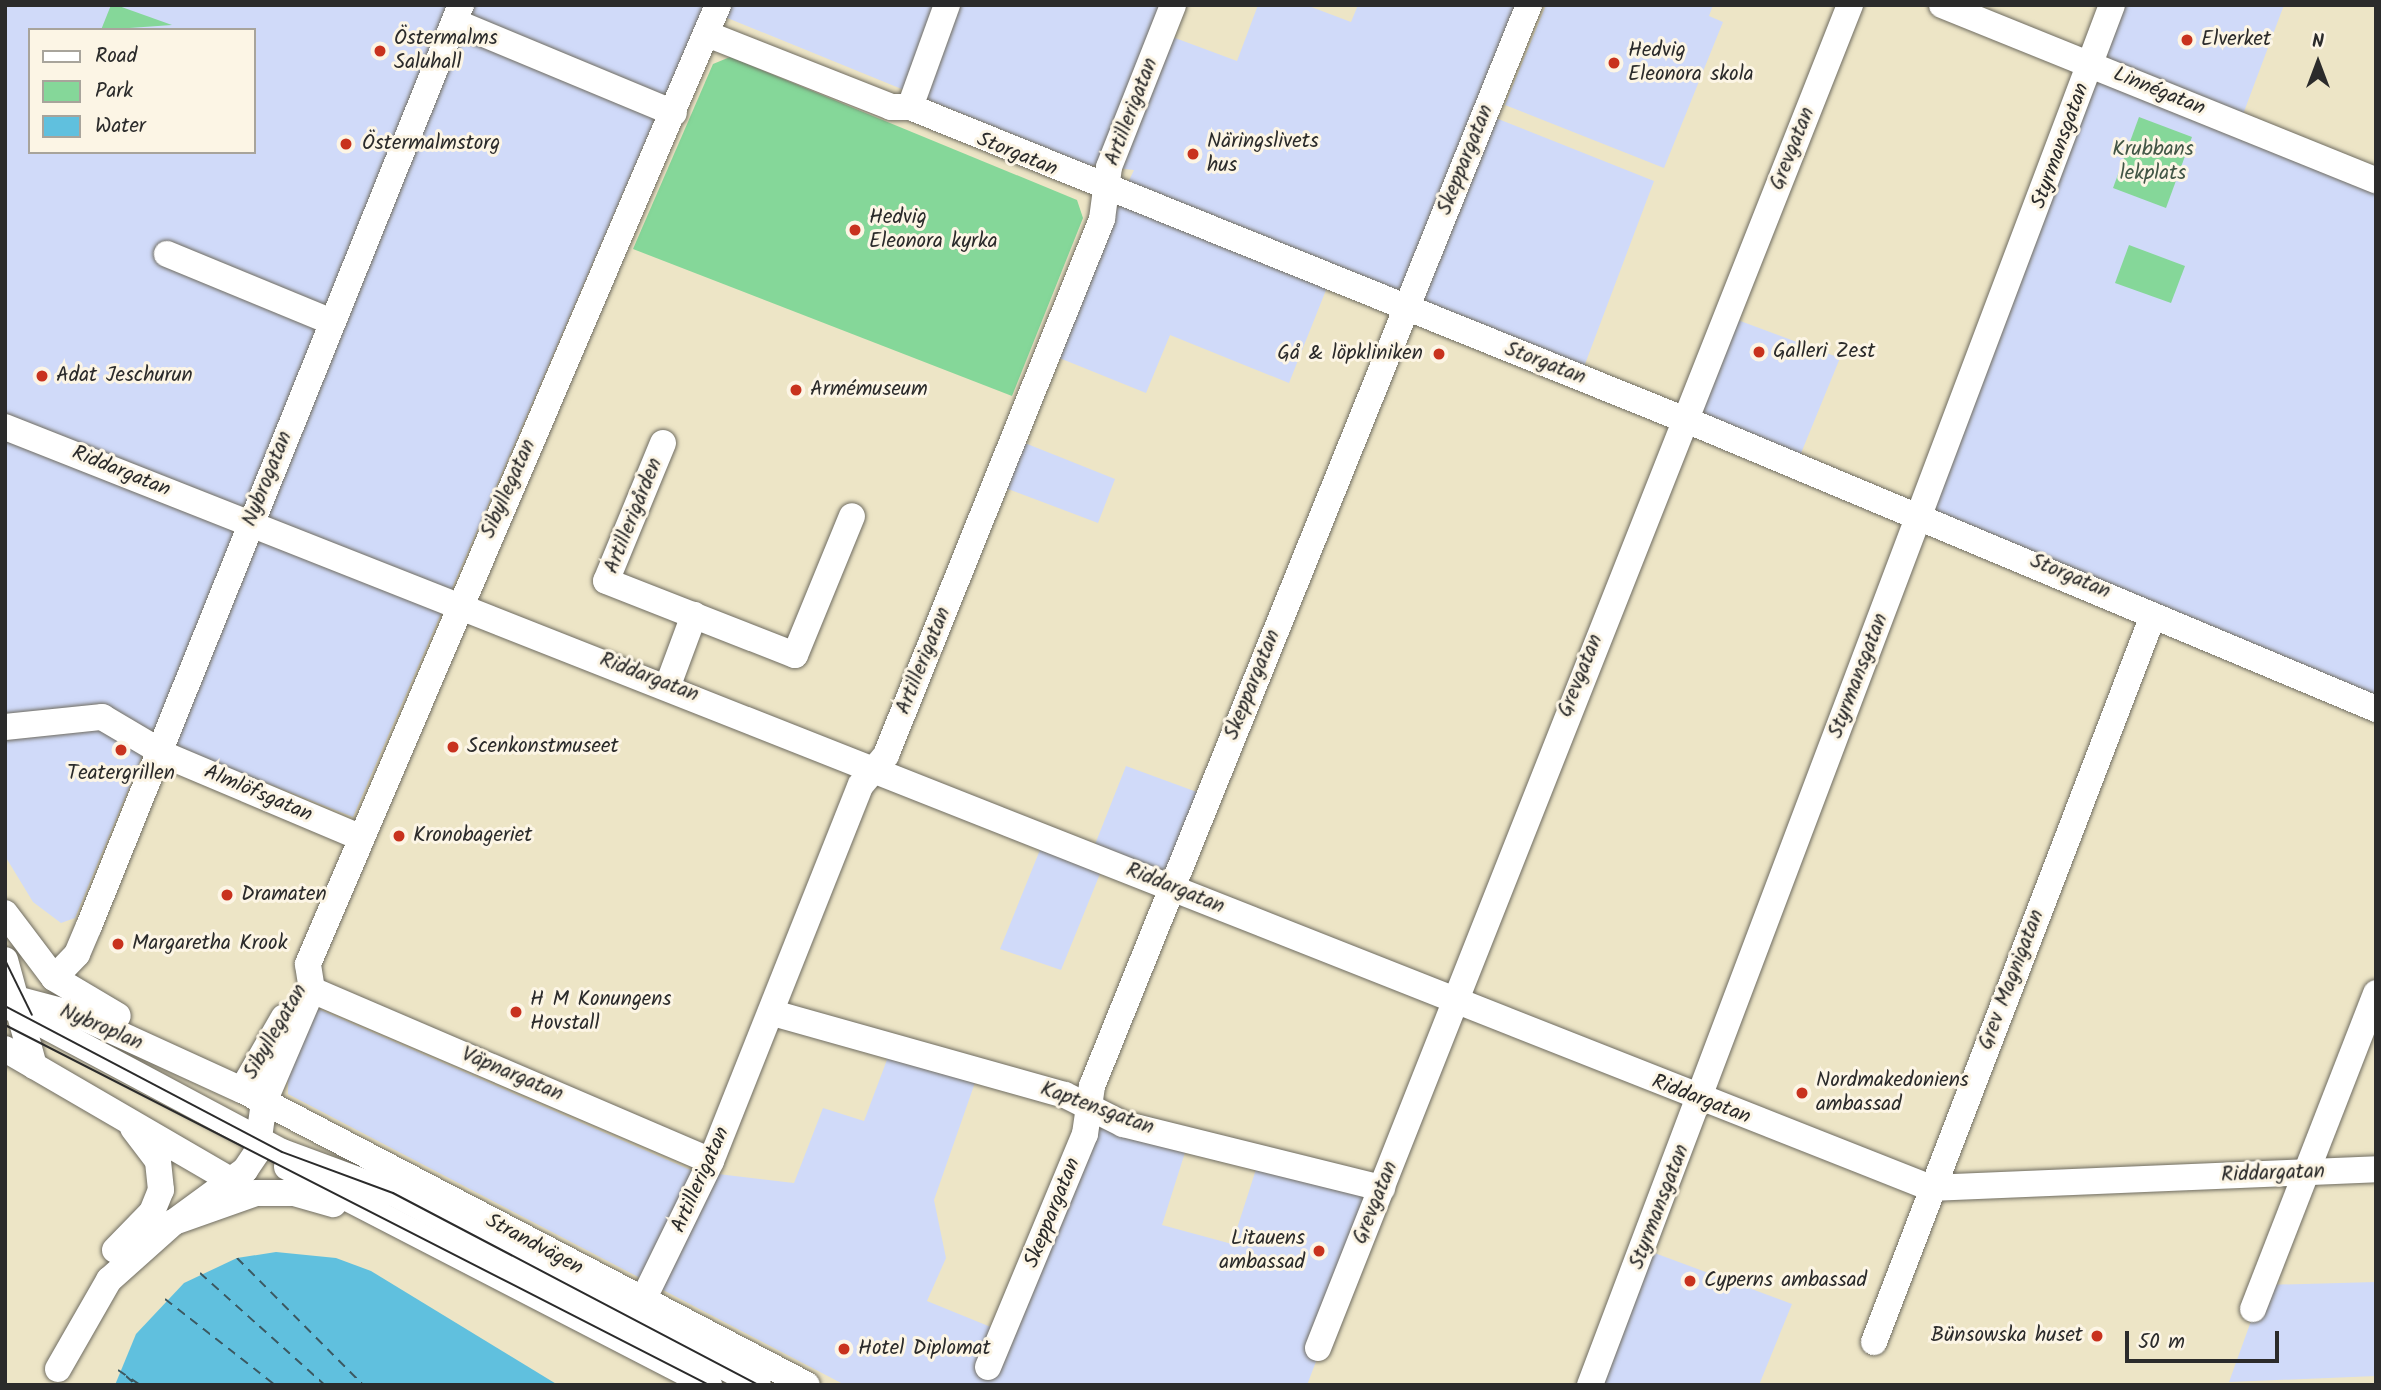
<!DOCTYPE html>
<meta charset="utf-8">
<style>
body{margin:0}
#map{position:relative;width:2381px;height:1390px;overflow:hidden;background:#ede5c6;font-family:Kalam,sans-serif}
div>[style]{position:absolute}
.built>*{inset:0;background:#d0daf9}
.green>*{inset:0;background:#85d799}
.water>*{inset:0;background:#60c0de}
.ferry>*{height:2px;margin-top:-1px;transform-origin:0;background:repeating-linear-gradient(90deg,#3b5861 0 9px,transparent 0 16px)}
.roads{filter:drop-shadow(0 0 2px #6f6c61) drop-shadow(0 0 2px #6f6c61)}
.minor>*{height:26px;margin:-13px;padding:0 13px;transform-origin:13px;border-radius:13px;background:#fff}
.tram>*{height:2px;margin:-1px;padding:0 1px;transform-origin:1px;border-radius:1px;background:#2b2b2b}
.dots>*{width:19px;height:19px;translate:-50% -50%;box-sizing:border-box;border:4px solid #fcf5e5;border-radius:50%}
span{translate:-50% -50%;white-space:nowrap;text-align:center;line-height:1.15;-webkit-text-stroke:6px #fcf5e5;paint-order:stroke}
.poi-label{font-size:21px;color:#2b2b2b}
.left{translate:0 -50%;text-align:left}
.right{translate:-100% -50%;text-align:right}
.street-label{font-size:21px;color:#2b2b2b}
.park-label{font-size:21px;color:#425646}
.frame{position:absolute;inset:0;border:7px solid #2b2b2b;pointer-events:none}
.legend{position:absolute;left:28px;top:28px;width:228px;height:126px;box-sizing:border-box;background:#fcf5e5;border:2px solid #a8a49b;margin:0;padding:9px 12px;list-style:none;font-size:21px;color:#2b2b2b}
.legend li{display:flex;align-items:center;gap:14px;height:35px}
.legend b{width:35px;border:2px solid #a8a49b}
.north{position:absolute;left:2283px;top:28px;width:70px;height:70px;-webkit-text-stroke:5px #fcf5e5;paint-order:stroke;rotate:0deg;font-size:19px;font-weight:700;line-height:28px;text-align:center;color:#2b2b2b}
.north::after{content:'';display:block;margin:auto;width:24px;height:32px;background:#2b2b2b;clip-path:polygon(50% 0,100% 100%,50% 72%,0 100%)}
.scale{position:absolute;left:2125px;top:1331px;width:154px;height:32px;box-sizing:border-box;border:4px solid #2b2b2b;border-top:0;padding-left:9px;font-size:21px;line-height:24px;white-space:nowrap;color:#2b2b2b;-webkit-text-stroke:5px #fcf5e5;paint-order:stroke}
</style>
<div id="map">
<div class="built">
<i style="clip-path:polygon(evenodd,5px 5px,1169px 5px,1159px 32px,1237px 61px,1258px 5px,1306px 5px,1351px 22px,1358px 5px,1523px 5px,1483px 113px,1654px 181px,1579px 380px,1328px 285px,1289px 383px,1170px 335px,1146px 393px,1047px 353px,1134px 170px,1088px 165px,703px 8px,353px 817px,150px 737px,75px 918px,61px 923px,33px 902px,5px 856px,5px 5px,30px 30px,254px 30px,254px 152px,30px 152px,30px 30px)"></i>
<i style="clip-path:polygon(1546px 5px,1713px 5px,1709px 16px,1723px 22px,1664px 168px,1505px 105px)"></i>
<i style="clip-path:polygon(2115px 5px,2284px 5px,2239px 125px,2376px 179px,2376px 703px,1922px 520px)"></i>
<i style="clip-path:polygon(1727px 316px,1840px 358px,1797px 463px,1684px 421px)"></i>
<i style="clip-path:polygon(1012px 438px,1115px 479px,1098px 523px,995px 484px)"></i>
<i style="clip-path:polygon(1126px 766px,1205px 795px,1169px 888px,1104px 864px,1061px 970px,1000px 949px,1044px 840px,1090px 857px)"></i>
<i style="clip-path:polygon(314px 1007px,693px 1171px,794px 1183px,823px 1108px,864px 1121px,891px 1049px,978px 1074px,934px 1200px,946px 1258px,927px 1301px,1003px 1332px,1091px 1108px,1188px 1143px,1162px 1225px,1232px 1244px,1259px 1160px,1382px 1190px,1307px 1385px,845px 1385px,288px 1094px,288px 1071px)"></i>
<i style="clip-path:polygon(1633px 1245px,1792px 1304px,1759px 1385px,1580px 1385px)"></i>
<i style="clip-path:polygon(2376px 1282px,2376px 1376px,2229px 1382px,2264px 1285px)"></i>
</div>
<div class="green">
<i style="clip-path:polygon(111px 5px,116px 5px,172px 25px,101px 30px)"></i>
<i style="clip-path:polygon(730px 57px,1077px 200px,1083px 218px,1012px 396px,633px 249px,713px 64px)"></i>
<i style="clip-path:polygon(2139px 117px,2192px 137px,2166px 208px,2113px 188px)"></i>
<i style="clip-path:polygon(2129px 245px,2185px 266px,2171px 303px,2115px 283px)"></i>
</div>
<div class="water">
<i style="clip-path:polygon(276px 1252px,336px 1258px,371px 1271px,558px 1385px,115px 1385px,136px 1334px,184px 1283px,237px 1258px)"></i>
</div>
<div class="ferry">
<i style="left:237px;top:1258px;width:179px;rotate:45.2deg"></i>
<i style="left:200px;top:1273px;width:168px;rotate:41.9deg"></i>
<i style="left:165px;top:1299px;width:140px;rotate:38deg"></i>
<i style="left:118px;top:1370px;width:27px;rotate:34deg"></i>
<i style="left:126px;top:1376px;width:13px;rotate:42deg"></i>
</div>
<div class="roads">
<div class="minor">
<i style="left:1942px;top:5px;width:468px;rotate:22deg"></i>
<i style="left:455px;top:22px;width:237px;rotate:22.6deg"></i>
<i style="left:707px;top:34px;width:198px;rotate:21.6deg"></i>
<i style="left:891px;top:107px;width:19px"></i>
<i style="left:910px;top:107px;width:855px;rotate:21.98deg"></i>
<i style="left:1703px;top:427px;width:730px;rotate:22.73deg"></i>
<i style="left:910px;top:107px;width:109px;rotate:-70.1deg"></i>
<i style="left:167px;top:254px;width:178px;rotate:22.4deg"></i>
<i style="left:5px;top:427px;width:2071px;rotate:21.56deg"></i>
<i style="left:1931px;top:1188px;width:445px;rotate:-2.4deg"></i>
<i style="left:663px;top:443px;width:149px;rotate:112.4deg"></i>
<i style="left:606px;top:581px;width:203px;rotate:21.4deg"></i>
<i style="left:795px;top:655px;width:150px;rotate:-67.7deg"></i>
<i style="left:668px;top:685px;width:75px;rotate:-69.6deg"></i>
<i style="left:5px;top:727px;width:98px;rotate:-5.9deg"></i>
<i style="left:102px;top:717px;width:79px;rotate:30.5deg"></i>
<i style="left:170px;top:757px;width:205px;rotate:22.9deg"></i>
<i style="left:5px;top:913px;width:81px;rotate:53deg"></i>
<i style="left:54px;top:978px;width:74px;rotate:30.7deg"></i>
<i style="left:5px;top:960px;width:110px;rotate:74.7deg"></i>
<i style="left:54px;top:978px;width:33px;rotate:-46deg"></i>
<i style="left:77px;top:954px;width:30px;rotate:-67deg"></i>
<i style="left:89px;top:926px;width:993px;rotate:-68.01deg"></i>
<i style="left:312px;top:990px;width:434px;rotate:23.2deg"></i>
<i style="left:5px;top:996px;width:78px;rotate:14.9deg"></i>
<i style="left:80px;top:1016px;width:178px;rotate:24.6deg"></i>
<i style="left:242px;top:1090px;width:637px;rotate:27.57deg"></i>
<i style="left:10px;top:1007px;width:308px;rotate:28.1deg"></i>
<i style="left:282px;top:1152px;width:118px;rotate:20.3deg"></i>
<i style="left:393px;top:1193px;width:412px;rotate:27.7deg"></i>
<i style="left:773px;top:1013px;width:303px;rotate:15.7deg"></i>
<i style="left:1065px;top:1095px;width:65px;rotate:26.6deg"></i>
<i style="left:1123px;top:1124px;width:267px;rotate:13.9deg"></i>
<i style="left:5px;top:1049px;width:274px;rotate:30.2deg"></i>
<i style="left:242px;top:1090px;width:84px;rotate:-60.1deg"></i>
<i style="left:287px;top:1167px;width:475px;rotate:27.3deg"></i>
<i style="left:174px;top:1222px;width:88px;rotate:-36.2deg"></i>
<i style="left:245px;top:1170px;width:22px;rotate:-56deg"></i>
<i style="left:257px;top:1152px;width:50px;rotate:-82deg"></i>
<i style="left:264px;top:1102px;width:122px;rotate:-66.8deg"></i>
<i style="left:312px;top:990px;width:26px;rotate:-99deg"></i>
<i style="left:308px;top:964px;width:1043px;rotate:-66.85deg"></i>
<i style="left:115px;top:1250px;width:53px;rotate:-45.8deg"></i>
<i style="left:152px;top:1212px;width:24px;rotate:-68deg"></i>
<i style="left:161px;top:1190px;width:29px;rotate:-96deg"></i>
<i style="left:158px;top:1161px;width:41px;rotate:-127.1deg"></i>
<i style="left:642px;top:1302px;width:157px;rotate:-63.9deg"></i>
<i style="left:711px;top:1161px;width:405px;rotate:-68.3deg"></i>
<i style="left:861px;top:785px;width:39px;rotate:-50deg"></i>
<i style="left:886px;top:755px;width:578px;rotate:-68.05deg"></i>
<i style="left:1102px;top:219px;width:52px;rotate:-82.3deg"></i>
<i style="left:1109px;top:167px;width:174px;rotate:-68.4deg"></i>
<i style="left:2253px;top:1309px;width:339px;rotate:-68.7deg"></i>
<i style="left:1874px;top:1342px;width:776px;rotate:-68.99deg"></i>
<i style="left:1318px;top:1348px;width:1445px;rotate:-68.39deg"></i>
<i style="left:988px;top:1367px;width:252px;rotate:-67.4deg"></i>
<i style="left:1085px;top:1134px;width:49px;rotate:-81.7deg"></i>
<i style="left:1092px;top:1086px;width:1166px;rotate:-67.99deg"></i>
<i style="left:58px;top:1369px;width:103px;rotate:-60.2deg"></i>
<i style="left:109px;top:1280px;width:87px;rotate:-41.7deg"></i>
<i style="left:174px;top:1222px;width:87px;rotate:-19.5deg"></i>
<i style="left:256px;top:1193px;width:38px"></i>
<i style="left:294px;top:1193px;width:41px;rotate:15.8deg"></i>
<i style="left:1590px;top:1385px;width:1475px;rotate:-69.28deg"></i>
</div>
</div>
<div class="tram">
<i style="left:5px;top:960px;width:61px;rotate:63.9deg"></i>
<i style="left:5px;top:1006px;width:313px;rotate:27.8deg"></i>
<i style="left:282px;top:1152px;width:118px;rotate:20.3deg"></i>
<i style="left:393px;top:1193px;width:412px;rotate:27.7deg"></i>
<i style="left:5px;top:1025px;width:791px;rotate:27.08deg"></i>
</div>
<div class="dots">
<i style="left:2187px;top:40px;background:#c8321e"></i>
<i style="left:380px;top:51px;background:#c8321e"></i>
<i style="left:1614px;top:63px;background:#c8321e"></i>
<i style="left:346px;top:144px;background:#c8321e"></i>
<i style="left:1193px;top:154px;background:#c8321e"></i>
<i style="left:855px;top:230px;background:#c8321e"></i>
<i style="left:1759px;top:352px;background:#c8321e"></i>
<i style="left:1439px;top:354px;background:#c8321e"></i>
<i style="left:42px;top:376px;background:#c8321e"></i>
<i style="left:796px;top:390px;background:#c8321e"></i>
<i style="left:453px;top:747px;background:#c8321e"></i>
<i style="left:121px;top:750px;background:#c8321e"></i>
<i style="left:399px;top:836px;background:#c8321e"></i>
<i style="left:227px;top:895px;background:#c8321e"></i>
<i style="left:118px;top:944px;background:#c8321e"></i>
<i style="left:516px;top:1012px;background:#c8321e"></i>
<i style="left:1802px;top:1093px;background:#c8321e"></i>
<i style="left:1319px;top:1251px;background:#c8321e"></i>
<i style="left:1690px;top:1281px;background:#c8321e"></i>
<i style="left:2097px;top:1336px;background:#c8321e"></i>
<i style="left:844px;top:1349px;background:#c8321e"></i>
</div>
<div class="poi-label">
<span class="left" style="left:394px;top:51px">Östermalms<br>Saluhall</span>
<span class="left" style="left:2201px;top:40px">Elverket</span>
<span class="left" style="left:1628px;top:63px">Hedvig<br>Eleonora skola</span>
<span class="left" style="left:1207px;top:154px">Näringslivets<br>hus</span>
<span class="left" style="left:362px;top:144px">Östermalmstorg</span>
<span class="left" style="left:869px;top:230px">Hedvig<br>Eleonora kyrka</span>
<span class="left" style="left:1773px;top:352px">Galleri Zest</span>
<span class="right" style="left:1423px;top:354px">Gå &amp; löpkliniken</span>
<span class="left" style="left:56px;top:376px">Adat Jeschurun</span>
<span class="left" style="left:810px;top:390px">Armémuseum</span>
<span class="left" style="left:467px;top:747px">Scenkonstmuseet</span>
<span style="left:121px;top:774px">Teatergrillen</span>
<span class="left" style="left:413px;top:836px">Kronobageriet</span>
<span class="left" style="left:241px;top:895px">Dramaten</span>
<span class="left" style="left:132px;top:944px">Margaretha Krook</span>
<span class="left" style="left:530px;top:1012px">H M Konungens<br>Hovstall</span>
<span class="left" style="left:1816px;top:1093px">Nordmakedoniens<br>ambassad</span>
<span class="right" style="left:1305px;top:1251px">Litauens<br>ambassad</span>
<span class="left" style="left:1704px;top:1281px">Cyperns ambassad</span>
<span class="right" style="left:2083px;top:1336px">Bünsowska huset</span>
<span class="left" style="left:858px;top:1349px">Hotel Diplomat</span>
</div>
<div class="street-label">
<span style="left:2159px;top:92px;rotate:22deg">Linnégatan</span>
<span style="left:1132px;top:112px;rotate:-69deg">Artillerigatan</span>
<span style="left:2061px;top:146px;rotate:-70deg">Styrmansgatan</span>
<span style="left:1793px;top:149px;rotate:-68deg">Grevgatan</span>
<span style="left:1017px;top:155px;rotate:22deg">Storgatan</span>
<span style="left:1466px;top:160px;rotate:-68deg">Skeppargatan</span>
<span style="left:1545px;top:364px;rotate:21deg">Storgatan</span>
<span style="left:121px;top:472px;rotate:22deg">Riddargatan</span>
<span style="left:268px;top:479px;rotate:-68deg">Nybrogatan</span>
<span style="left:509px;top:489px;rotate:-66deg">Sibyllegatan</span>
<span style="left:634px;top:516px;rotate:-68deg">Artillerigården</span>
<span style="left:2070px;top:577px;rotate:23deg">Storgatan</span>
<span style="left:924px;top:661px;rotate:-68deg">Artillerigatan</span>
<span style="left:1581px;top:676px;rotate:-68deg">Grevgatan</span>
<span style="left:1859px;top:676px;rotate:-69deg">Styrmansgatan</span>
<span style="left:649px;top:678px;rotate:21deg">Riddargatan</span>
<span style="left:1253px;top:685px;rotate:-68deg">Skeppargatan</span>
<span style="left:258px;top:794px;rotate:23deg">Almlöfsgatan</span>
<span style="left:1175px;top:889px;rotate:22deg">Riddargatan</span>
<span style="left:2012px;top:980px;rotate:-69deg">Grev Magnigatan</span>
<span style="left:101px;top:1028px;rotate:23deg">Nybroplan</span>
<span style="left:276px;top:1032px;rotate:-60deg">Sibyllegatan</span>
<span style="left:512px;top:1075px;rotate:23deg">Väpnargatan</span>
<span style="left:1701px;top:1100px;rotate:21deg">Riddargatan</span>
<span style="left:1097px;top:1109px;rotate:20deg">Kaptensgatan</span>
<span style="left:2273px;top:1174px;rotate:-2deg">Riddargatan</span>
<span style="left:701px;top:1180px;rotate:-66deg">Artillerigatan</span>
<span style="left:1376px;top:1203px;rotate:-68deg">Grevgatan</span>
<span style="left:1660px;top:1207px;rotate:-69deg">Styrmansgatan</span>
<span style="left:1053px;top:1213px;rotate:-68deg">Skeppargatan</span>
<span style="left:534px;top:1245px;rotate:28deg">Strandvägen</span>
</div>
<div class="park-label">
<span style="left:2153px;top:162px">Krubbans<br>lekplats</span>
</div>
<div class="frame"></div>
<ul class="legend">
<li><b style="height:9px;background:#fff"></b>Road</li>
<li><b style="height:19px;background:#85d799"></b>Park</li>
<li><b style="height:19px;background:#60c0de"></b>Water</li>
</ul>
<div class="north">N</div>
<div class="scale">50 m</div>
</div>
